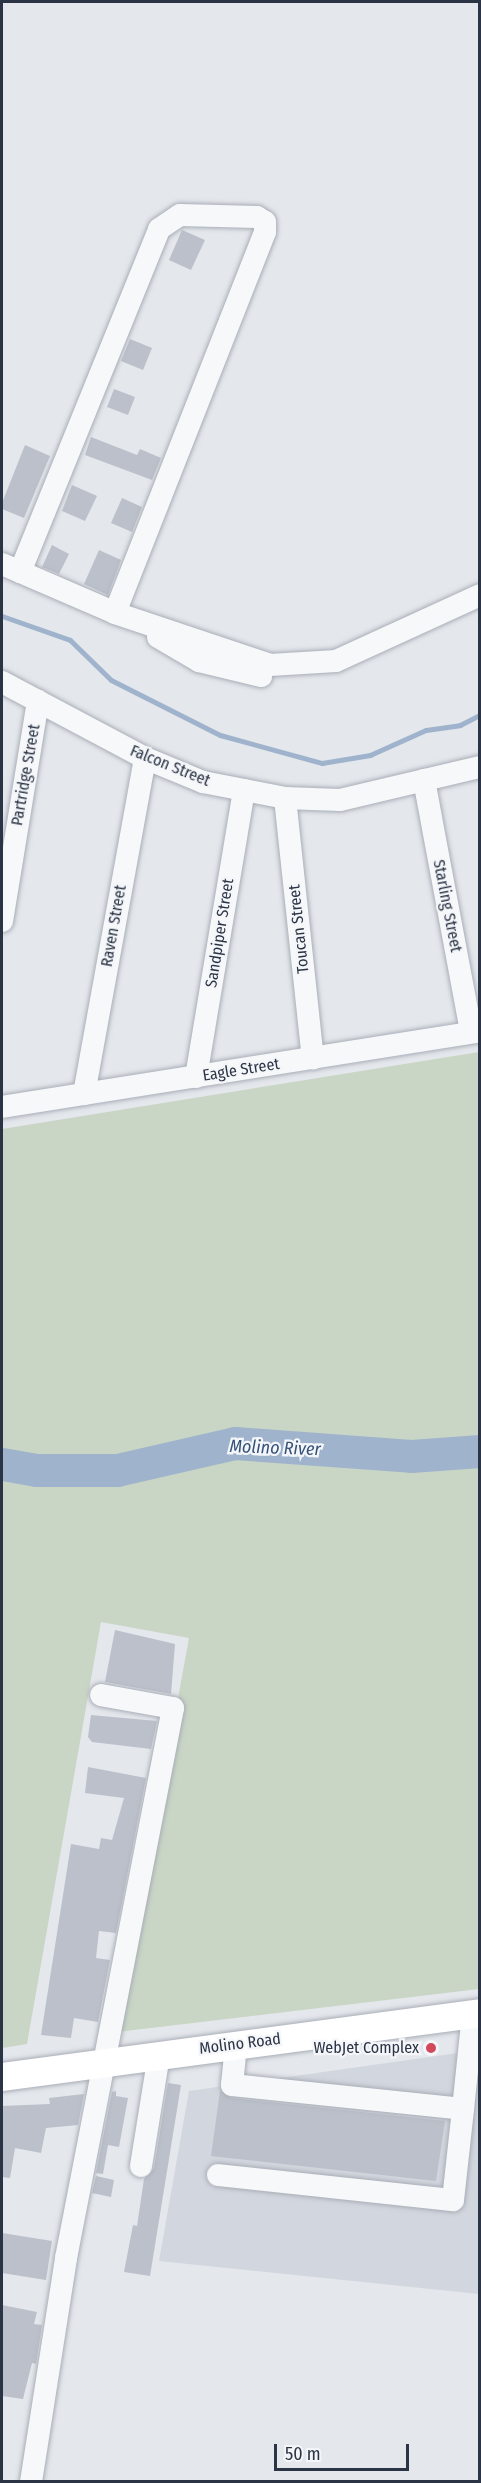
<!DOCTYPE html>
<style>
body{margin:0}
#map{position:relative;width:481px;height:2483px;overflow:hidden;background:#e4e7ec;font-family:"Fira Sans Condensed",sans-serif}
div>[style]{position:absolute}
.built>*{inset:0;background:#d2d6de}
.green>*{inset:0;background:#c9d6c5}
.stream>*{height:5px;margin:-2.5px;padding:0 2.5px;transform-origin:2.5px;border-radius:2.5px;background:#9fb4cc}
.river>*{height:33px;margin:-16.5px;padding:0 16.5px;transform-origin:16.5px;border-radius:16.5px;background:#9fb4cc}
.building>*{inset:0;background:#bbc0ca}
.roads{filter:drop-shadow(0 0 2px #a9aeb7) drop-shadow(0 0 2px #a9aeb7)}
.minor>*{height:22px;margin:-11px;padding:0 11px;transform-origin:11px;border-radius:11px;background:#f7f8fa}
.major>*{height:28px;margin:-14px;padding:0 14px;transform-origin:14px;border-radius:14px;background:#fff}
.dots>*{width:16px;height:16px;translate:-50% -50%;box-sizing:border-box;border:3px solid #f4f6f9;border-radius:50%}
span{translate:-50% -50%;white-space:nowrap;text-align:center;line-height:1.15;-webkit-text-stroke:4.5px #f4f6f9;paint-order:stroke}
.street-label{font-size:16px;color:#2b3445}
.poi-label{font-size:16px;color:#2b3445}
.right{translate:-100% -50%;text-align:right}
.water-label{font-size:18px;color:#34527a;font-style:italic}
.frame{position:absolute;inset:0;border:3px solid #2b3445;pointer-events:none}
.scale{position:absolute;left:274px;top:2444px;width:135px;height:27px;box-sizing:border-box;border:3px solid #2b3445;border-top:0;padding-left:8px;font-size:18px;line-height:21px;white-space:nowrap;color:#2b3445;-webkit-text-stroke:4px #f4f6f9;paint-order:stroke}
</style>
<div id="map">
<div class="built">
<i style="clip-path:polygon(479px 2050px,479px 2294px,159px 2261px,189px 2091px)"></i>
</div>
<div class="green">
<i style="clip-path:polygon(479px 1052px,479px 1989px,117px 2032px,189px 1638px,101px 1622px,27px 2044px,2px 2048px,2px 1129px)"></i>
</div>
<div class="stream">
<i style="left:2px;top:616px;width:72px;rotate:19.4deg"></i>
<i style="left:70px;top:640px;width:57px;rotate:44.3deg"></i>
<i style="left:111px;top:680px;width:122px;rotate:26.8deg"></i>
<i style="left:220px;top:735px;width:106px;rotate:15.4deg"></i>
<i style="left:322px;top:763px;width:49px;rotate:-9.5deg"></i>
<i style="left:370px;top:755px;width:61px;rotate:-24.1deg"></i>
<i style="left:426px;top:730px;width:34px;rotate:-8deg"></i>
<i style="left:460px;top:725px;width:22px;rotate:-27deg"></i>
</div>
<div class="river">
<i style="left:2px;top:1464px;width:35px;rotate:10deg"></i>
<i style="left:36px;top:1470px;width:81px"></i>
<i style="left:117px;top:1470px;width:121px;rotate:-12.9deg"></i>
<i style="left:235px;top:1443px;width:176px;rotate:4.2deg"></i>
<i style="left:411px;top:1456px;width:69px;rotate:-4.1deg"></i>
</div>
<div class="building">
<i style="clip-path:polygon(182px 230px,205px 240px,191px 270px,169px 260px)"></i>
<i style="clip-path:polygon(130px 339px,152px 348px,143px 370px,121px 361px)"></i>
<i style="clip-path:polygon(114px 389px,135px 397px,128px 415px,107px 407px)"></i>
<i style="clip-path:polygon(91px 437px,137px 455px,140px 449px,161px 458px,152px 480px,85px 455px)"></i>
<i style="clip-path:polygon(25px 445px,50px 456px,24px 518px,2px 509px,2px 503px)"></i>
<i style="clip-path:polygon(72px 485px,97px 496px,85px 521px,62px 511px)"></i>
<i style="clip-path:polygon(122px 498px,142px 507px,132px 532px,111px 523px)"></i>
<i style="clip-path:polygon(52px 545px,69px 554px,59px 574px,42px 567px)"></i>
<i style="clip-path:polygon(99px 550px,121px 560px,108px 595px,84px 584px)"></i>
<i style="clip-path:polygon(115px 1630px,175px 1644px,171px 1694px,105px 1682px)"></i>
<i style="clip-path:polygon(91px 1715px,157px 1721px,151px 1749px,92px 1742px,88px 1737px)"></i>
<i style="clip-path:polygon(88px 1767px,146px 1778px,116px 1933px,99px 1931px,96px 1958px,110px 1960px,98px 2022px,74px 2018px,71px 2038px,41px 2035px,71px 1844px,99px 1849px,101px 1838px,112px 1840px,124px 1798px,85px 1793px)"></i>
<i style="clip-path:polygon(168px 2083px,181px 2085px,150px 2276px,124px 2272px,133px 2225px,137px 2226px,144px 2179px,154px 2168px)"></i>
<i style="clip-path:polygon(116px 2091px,116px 2096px,128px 2098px,119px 2147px,108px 2145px,103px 2174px,96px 2173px,112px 2092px)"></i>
<i style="clip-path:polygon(220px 2091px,231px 2098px,445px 2121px,436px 2181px,211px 2156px)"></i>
<i style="clip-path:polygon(84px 2094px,78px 2125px,46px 2128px,41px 2153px,15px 2148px,10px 2178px,2px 2177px,2px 2106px,50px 2104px,49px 2098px)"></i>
<i style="clip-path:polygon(96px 2176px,114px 2180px,111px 2197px,92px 2193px)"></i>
<i style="clip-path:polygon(2px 2233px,52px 2241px,46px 2280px,2px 2273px)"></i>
<i style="clip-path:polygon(2px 2305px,37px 2312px,34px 2324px,42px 2325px,36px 2364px,32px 2363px,23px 2399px,2px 2396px)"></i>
</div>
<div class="roads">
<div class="minor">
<i style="left:2px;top:564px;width:123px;rotate:23.4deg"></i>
<i style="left:115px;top:613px;width:163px;rotate:18.5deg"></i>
<i style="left:270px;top:665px;width:66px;rotate:-3.5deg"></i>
<i style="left:336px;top:661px;width:158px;rotate:-24.6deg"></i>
<i style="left:20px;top:572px;width:370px;rotate:-67.9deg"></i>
<i style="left:159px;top:229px;width:25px;rotate:-34deg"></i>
<i style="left:180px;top:215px;width:77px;rotate:1.5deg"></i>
<i style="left:257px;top:217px;width:9px;rotate:32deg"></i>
<i style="left:265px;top:222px;width:10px;rotate:90deg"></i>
<i style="left:265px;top:232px;width:409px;rotate:111.5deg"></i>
<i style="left:158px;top:637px;width:48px;rotate:30.3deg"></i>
<i style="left:199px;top:661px;width:64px;rotate:13.6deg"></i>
<i style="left:2px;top:682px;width:162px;rotate:28deg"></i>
<i style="left:145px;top:758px;width:63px;rotate:22.5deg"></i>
<i style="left:203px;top:782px;width:84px;rotate:11deg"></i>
<i style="left:285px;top:798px;width:55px;rotate:2.1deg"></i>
<i style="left:340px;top:800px;width:144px;rotate:-13.3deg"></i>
<i style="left:424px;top:780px;width:256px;rotate:79.4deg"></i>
<i style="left:285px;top:798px;width:262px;rotate:83.9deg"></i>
<i style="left:2px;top:921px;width:223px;rotate:-80.7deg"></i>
<i style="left:196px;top:1077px;width:291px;rotate:-80.5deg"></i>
<i style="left:84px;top:1094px;width:341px;rotate:-79.7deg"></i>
<i style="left:2px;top:1107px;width:484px;rotate:-9deg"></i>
<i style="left:236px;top:2045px;width:40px;rotate:95.7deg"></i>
<i style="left:232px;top:2085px;width:232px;rotate:5.9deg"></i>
<i style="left:463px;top:2109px;width:96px;rotate:-84deg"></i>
<i style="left:141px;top:2166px;width:112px;rotate:-80.8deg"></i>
<i style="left:218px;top:2175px;width:236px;rotate:6.1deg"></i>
<i style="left:453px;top:2200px;width:92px;rotate:-83.7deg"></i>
<i style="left:31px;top:2482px;width:227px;rotate:-81.1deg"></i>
<i style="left:66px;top:2258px;width:560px;rotate:-78.99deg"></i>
<i style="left:173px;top:1708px;width:73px;rotate:-169.8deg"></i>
</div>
<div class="major">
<i style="left:2px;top:2077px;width:482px;rotate:-7.6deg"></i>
</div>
</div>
<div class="dots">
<i style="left:431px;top:2048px;background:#d1495b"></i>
</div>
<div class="street-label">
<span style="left:170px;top:766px;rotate:22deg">Falcon Street</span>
<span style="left:26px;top:775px;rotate:-80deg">Partridge Street</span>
<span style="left:447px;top:906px;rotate:79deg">Starling Street</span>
<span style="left:114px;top:926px;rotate:-80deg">Raven Street</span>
<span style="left:299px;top:929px;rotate:-96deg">Toucan Street</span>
<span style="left:220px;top:933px;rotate:-81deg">Sandpiper Street</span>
<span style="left:241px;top:1070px;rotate:-9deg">Eagle Street</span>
<span style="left:240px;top:2044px;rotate:-7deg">Molino Road</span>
</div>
<div class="poi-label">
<span class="right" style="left:419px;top:2048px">WebJet Complex</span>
</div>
<div class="water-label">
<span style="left:275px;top:1448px;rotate:2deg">Molino River</span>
</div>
<div class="frame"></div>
<div class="scale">50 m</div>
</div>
